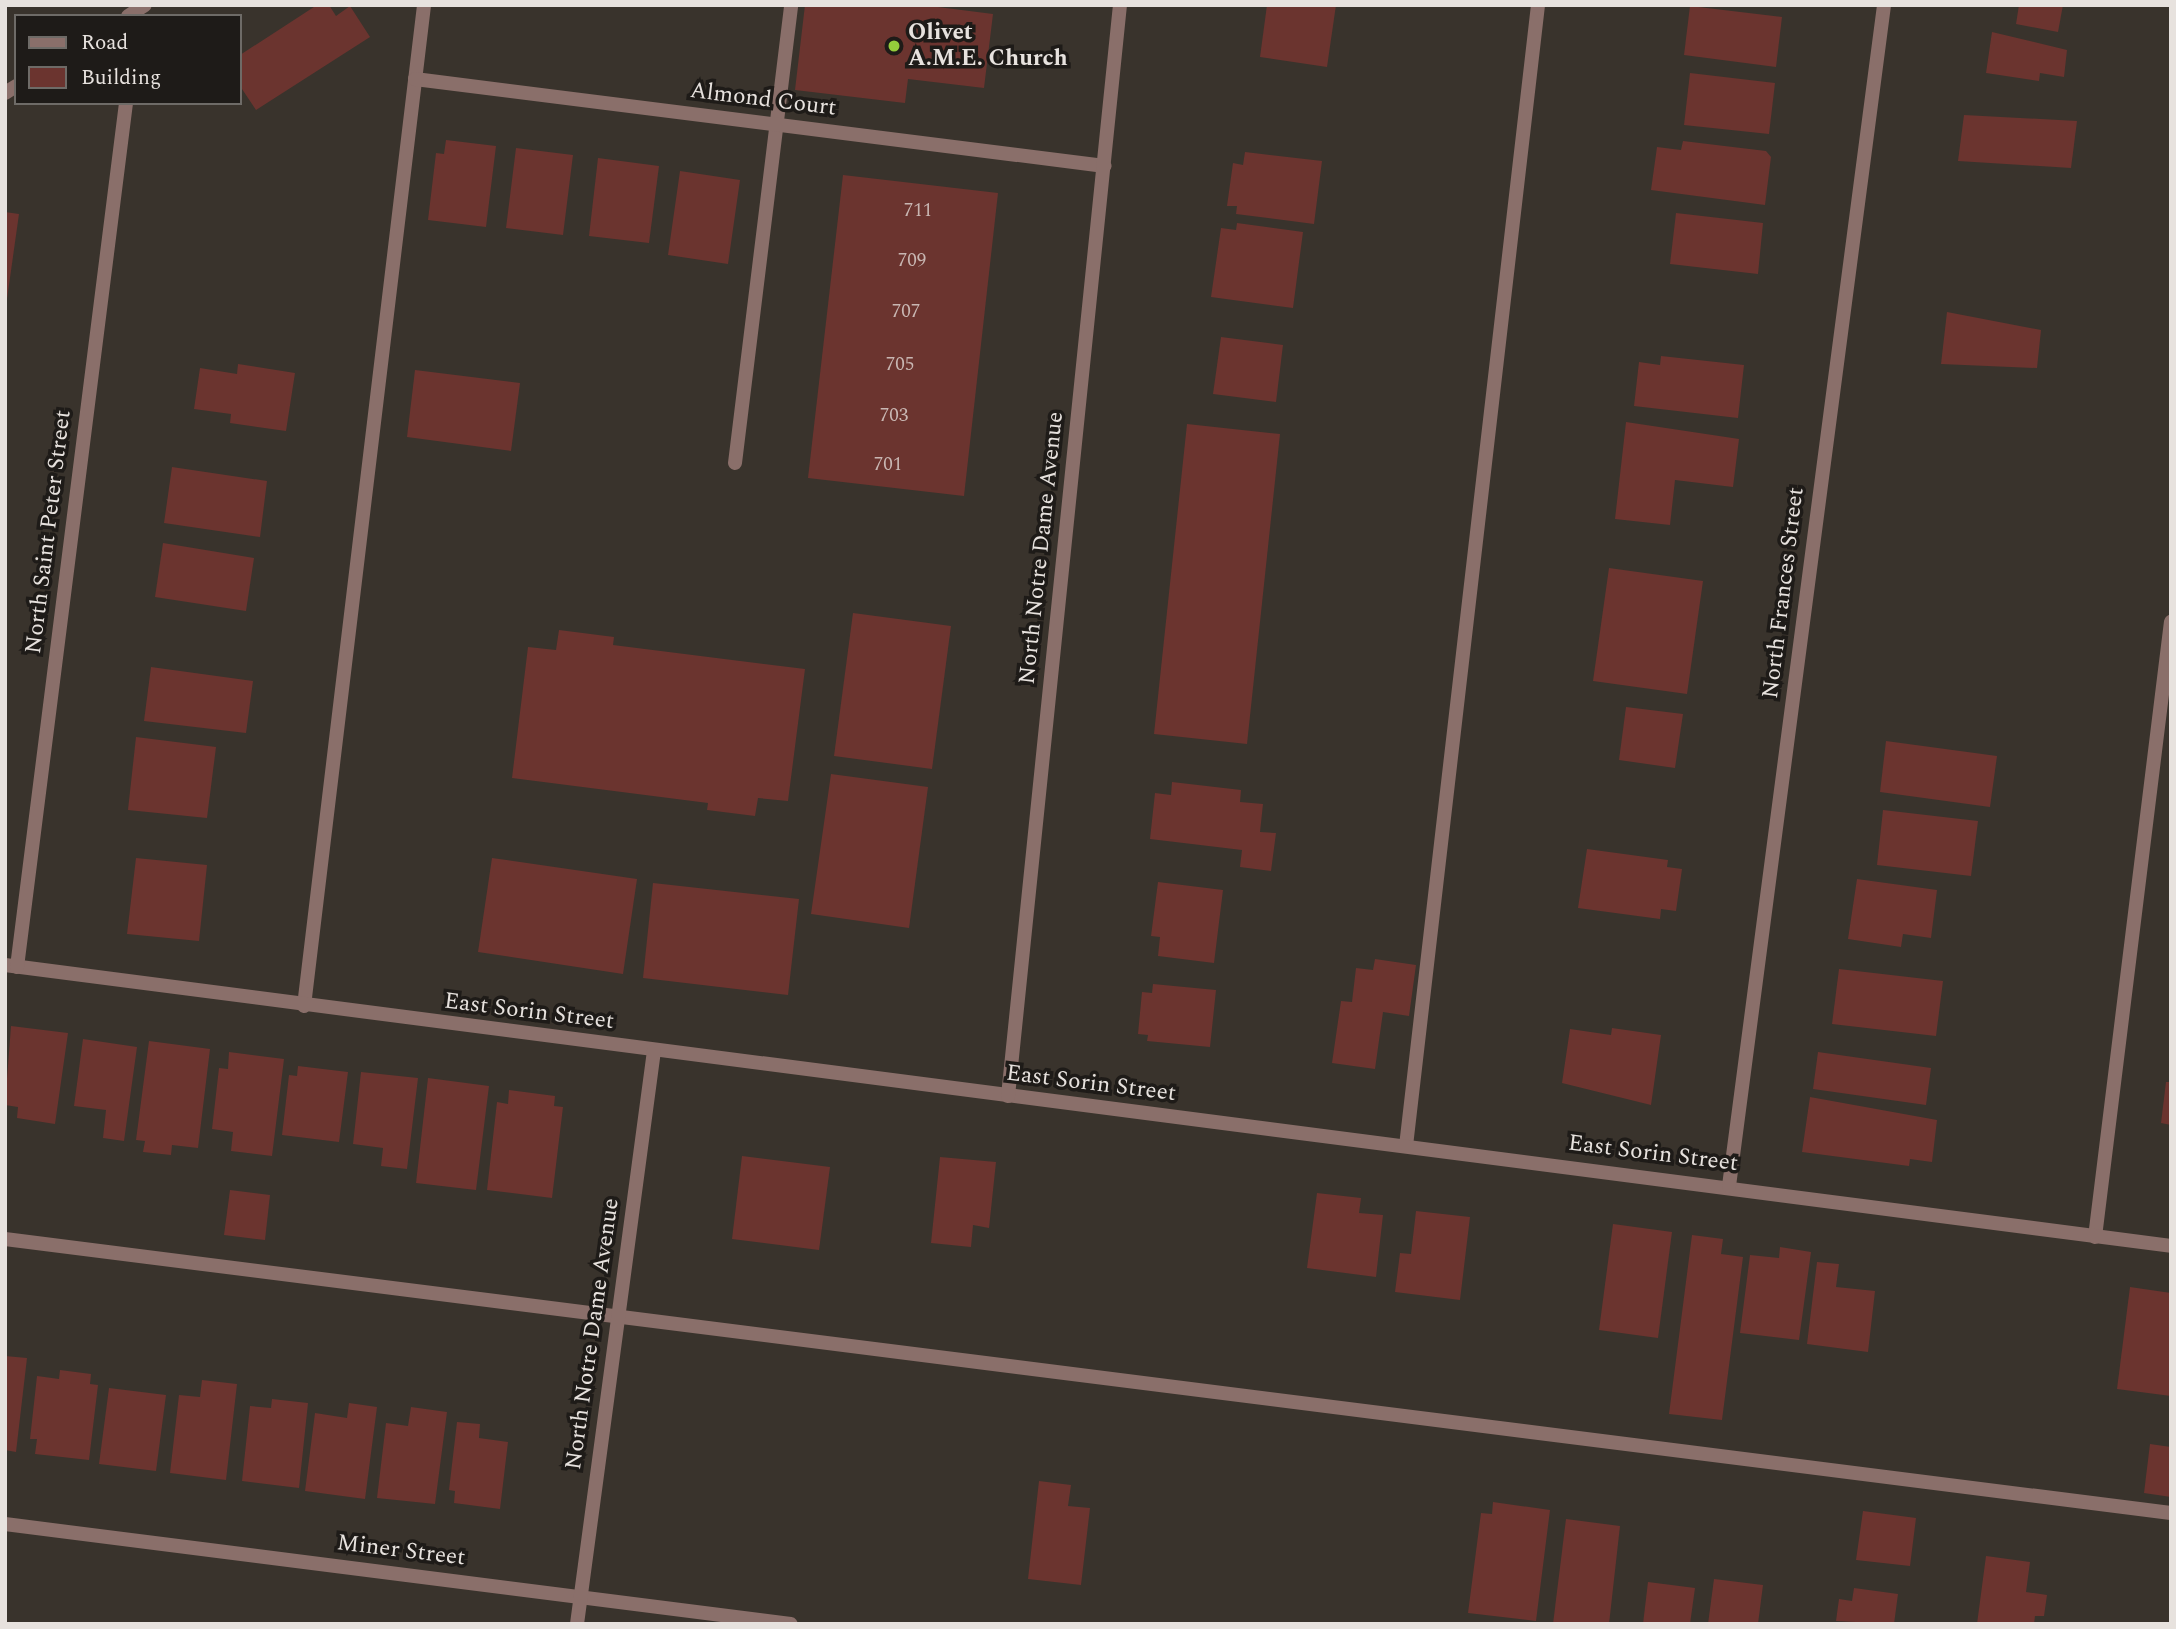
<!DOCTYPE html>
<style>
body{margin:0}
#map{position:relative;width:2176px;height:1629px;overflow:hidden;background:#39332c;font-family:Spectral,serif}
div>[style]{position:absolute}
.building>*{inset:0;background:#6b342f}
.service>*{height:14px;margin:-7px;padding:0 7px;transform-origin:7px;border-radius:7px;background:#8a6f6a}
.minor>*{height:14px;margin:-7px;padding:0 7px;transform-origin:7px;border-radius:7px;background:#8a6f6a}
.tertiary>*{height:14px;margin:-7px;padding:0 7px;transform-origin:7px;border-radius:7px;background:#8a6f6a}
.dots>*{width:19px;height:19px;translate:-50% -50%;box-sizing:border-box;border:4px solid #1e1b18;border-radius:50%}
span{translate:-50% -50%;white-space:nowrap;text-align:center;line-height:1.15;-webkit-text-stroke:7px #1e1b18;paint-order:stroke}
.number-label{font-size:19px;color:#c8b6b2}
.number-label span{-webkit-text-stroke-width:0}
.poi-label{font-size:23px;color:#e7e2de;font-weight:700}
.left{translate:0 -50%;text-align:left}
.street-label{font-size:23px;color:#e7e2de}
.frame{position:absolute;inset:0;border:7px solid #e7e2de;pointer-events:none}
.legend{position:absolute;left:14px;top:14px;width:228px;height:91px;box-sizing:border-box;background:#1e1b18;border:2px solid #6e6b67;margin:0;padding:9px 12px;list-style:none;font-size:21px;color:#e7e2de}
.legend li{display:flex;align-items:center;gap:14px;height:35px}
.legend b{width:35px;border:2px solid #6e6b67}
</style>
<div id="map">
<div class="building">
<i style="clip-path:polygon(317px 5px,329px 5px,336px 16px,350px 6px,370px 37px,256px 110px,240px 86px,240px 55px)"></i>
<i style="clip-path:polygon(805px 5px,922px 5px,993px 14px,984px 88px,908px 79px,905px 103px,795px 90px)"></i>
<i style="clip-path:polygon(1267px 5px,1336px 5px,1327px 67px,1260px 57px)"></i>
<i style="clip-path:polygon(2019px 5px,2063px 5px,2058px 32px,2016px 24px)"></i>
<i style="clip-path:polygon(1690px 6px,1782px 17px,1776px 67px,1684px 55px)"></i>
<i style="clip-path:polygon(1992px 32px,2067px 50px,2064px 77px,2040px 73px,2039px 81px,1986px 73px)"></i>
<i style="clip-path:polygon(1690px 73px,1775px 83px,1769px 134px,1684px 125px)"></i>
<i style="clip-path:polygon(1964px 115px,2077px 121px,2071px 168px,1958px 161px)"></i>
<i style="clip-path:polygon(446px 140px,496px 146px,486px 227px,428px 220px,436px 153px,444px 154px)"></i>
<i style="clip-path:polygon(1683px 141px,1766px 151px,1771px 157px,1765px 205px,1651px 190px,1657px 147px,1681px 150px)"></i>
<i style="clip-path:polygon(516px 148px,573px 155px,563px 235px,506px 228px)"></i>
<i style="clip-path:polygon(1245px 152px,1322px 161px,1314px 224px,1236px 214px,1237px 206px,1227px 206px,1233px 163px,1243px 165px)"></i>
<i style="clip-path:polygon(598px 158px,659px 166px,649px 243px,589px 236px)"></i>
<i style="clip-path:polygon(680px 171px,740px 180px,728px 264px,668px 255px)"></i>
<i style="clip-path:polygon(843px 175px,998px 193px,964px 496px,808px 478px)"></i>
<i style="clip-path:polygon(5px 212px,19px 214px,7px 299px,5px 299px)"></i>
<i style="clip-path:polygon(1676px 213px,1763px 223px,1758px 274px,1670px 264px)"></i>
<i style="clip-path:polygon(1237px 223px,1303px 232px,1293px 308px,1211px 297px,1221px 228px,1236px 230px)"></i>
<i style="clip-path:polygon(1947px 312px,2041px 330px,2037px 368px,1941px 364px)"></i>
<i style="clip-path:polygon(1221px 337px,1283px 345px,1276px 402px,1213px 394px)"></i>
<i style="clip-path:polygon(1661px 356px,1744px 365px,1738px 418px,1634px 406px,1639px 362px,1660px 365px)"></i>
<i style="clip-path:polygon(238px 364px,295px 373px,286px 431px,230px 423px,231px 414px,194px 409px,200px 368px,237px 374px)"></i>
<i style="clip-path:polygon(415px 370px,520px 383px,511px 451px,407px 437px)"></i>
<i style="clip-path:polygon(1626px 422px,1739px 439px,1733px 487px,1675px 480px,1670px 525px,1615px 519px)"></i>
<i style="clip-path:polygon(1187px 424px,1280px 434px,1247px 744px,1154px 734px)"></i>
<i style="clip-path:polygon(172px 467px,267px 481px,260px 537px,164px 523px)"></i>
<i style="clip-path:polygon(163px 543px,254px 558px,246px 611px,155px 597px)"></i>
<i style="clip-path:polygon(1609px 568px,1703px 581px,1687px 694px,1593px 681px)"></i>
<i style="clip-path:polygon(853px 613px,951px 626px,932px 769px,834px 756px)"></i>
<i style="clip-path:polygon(559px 630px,614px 637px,613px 645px,805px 669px,788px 801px,758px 798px,755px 816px,707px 810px,708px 803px,512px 778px,528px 647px,556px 650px)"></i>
<i style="clip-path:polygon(151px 667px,253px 681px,246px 733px,144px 721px)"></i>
<i style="clip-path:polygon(1626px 707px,1683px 714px,1675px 768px,1619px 760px)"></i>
<i style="clip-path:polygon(136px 737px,216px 747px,207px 818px,128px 810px)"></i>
<i style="clip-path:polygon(1886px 741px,1997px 756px,1990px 807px,1880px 792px)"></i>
<i style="clip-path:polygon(831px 774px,928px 787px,909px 928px,811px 914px)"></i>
<i style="clip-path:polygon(1172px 782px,1241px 790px,1240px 802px,1263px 804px,1260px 832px,1276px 833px,1271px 871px,1240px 867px,1242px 850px,1150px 839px,1155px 793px,1171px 795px)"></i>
<i style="clip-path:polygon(1883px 810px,1978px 821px,1971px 876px,1877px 865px)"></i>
<i style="clip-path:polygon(1587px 849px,1668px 860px,1667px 867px,1682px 869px,1676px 911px,1661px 909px,1660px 919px,1578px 908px)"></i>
<i style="clip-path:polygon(136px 858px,207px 865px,199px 941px,127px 934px)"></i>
<i style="clip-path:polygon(492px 858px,637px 879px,623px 974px,478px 952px)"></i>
<i style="clip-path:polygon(1857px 879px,1937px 890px,1931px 938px,1903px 934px,1901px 947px,1848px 939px)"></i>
<i style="clip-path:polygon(1158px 882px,1223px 890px,1214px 963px,1158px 956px,1160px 937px,1151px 936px)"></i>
<i style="clip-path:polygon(653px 883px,799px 899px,788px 995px,643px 978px)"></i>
<i style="clip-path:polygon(1375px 959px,1416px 965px,1409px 1016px,1383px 1012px,1375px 1069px,1332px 1063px,1341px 1001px,1352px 1002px,1356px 968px,1373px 970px)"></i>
<i style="clip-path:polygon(1839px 969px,1943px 981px,1936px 1036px,1832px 1024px)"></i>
<i style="clip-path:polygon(1153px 984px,1216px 990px,1210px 1047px,1147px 1041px,1148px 1035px,1138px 1034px,1142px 992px,1152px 993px)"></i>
<i style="clip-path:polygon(11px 1026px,68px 1033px,55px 1124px,17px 1118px,18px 1107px,5px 1105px)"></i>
<i style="clip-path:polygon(1612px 1028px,1661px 1035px,1651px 1105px,1562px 1083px,1570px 1029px,1611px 1035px)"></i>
<i style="clip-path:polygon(83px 1039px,137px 1047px,124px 1141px,103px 1138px,106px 1110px,74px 1106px)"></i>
<i style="clip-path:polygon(149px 1041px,210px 1049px,198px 1148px,172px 1145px,171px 1155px,143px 1152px,145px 1141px,136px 1140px)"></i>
<i style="clip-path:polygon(229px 1052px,284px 1059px,272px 1156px,231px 1151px,233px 1132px,212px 1129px,219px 1068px,228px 1069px)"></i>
<i style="clip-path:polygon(1818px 1052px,1931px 1068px,1926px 1105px,1813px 1089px)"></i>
<i style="clip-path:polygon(298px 1066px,348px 1072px,339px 1142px,282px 1135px,289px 1075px,297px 1076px)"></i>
<i style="clip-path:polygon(361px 1072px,418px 1078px,407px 1169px,381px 1166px,383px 1148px,353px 1144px)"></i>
<i style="clip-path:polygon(428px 1078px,489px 1086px,476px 1190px,416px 1183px)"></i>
<i style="clip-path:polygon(2166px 1082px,2171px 1082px,2171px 1125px,2161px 1123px)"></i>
<i style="clip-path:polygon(509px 1090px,555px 1096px,554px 1106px,563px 1107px,552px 1198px,487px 1190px,497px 1102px,508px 1104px)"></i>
<i style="clip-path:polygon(1810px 1097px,1937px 1120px,1932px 1162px,1910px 1159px,1909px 1166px,1802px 1152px)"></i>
<i style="clip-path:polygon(742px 1156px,830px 1167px,819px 1250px,732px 1239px)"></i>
<i style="clip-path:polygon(940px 1157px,996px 1162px,989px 1228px,973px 1225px,971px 1247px,931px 1243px)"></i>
<i style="clip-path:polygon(230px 1190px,270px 1195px,265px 1240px,224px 1235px)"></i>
<i style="clip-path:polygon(1317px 1193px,1361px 1198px,1359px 1213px,1383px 1215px,1376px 1277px,1307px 1268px)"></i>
<i style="clip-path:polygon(1416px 1211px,1470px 1217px,1460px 1300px,1395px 1292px,1400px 1253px,1411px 1254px)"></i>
<i style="clip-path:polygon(1613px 1224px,1672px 1232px,1658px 1338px,1599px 1330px)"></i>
<i style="clip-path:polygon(1692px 1235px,1723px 1239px,1721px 1254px,1743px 1257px,1722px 1420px,1669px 1414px)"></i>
<i style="clip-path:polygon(1780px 1247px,1811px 1252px,1799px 1340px,1740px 1333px,1750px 1255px,1779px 1258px)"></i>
<i style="clip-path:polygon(1817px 1262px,1839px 1264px,1836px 1287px,1875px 1291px,1868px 1352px,1807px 1344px)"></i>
<i style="clip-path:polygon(2130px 1287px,2171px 1293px,2171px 1396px,2117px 1389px)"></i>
<i style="clip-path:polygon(5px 1356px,27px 1358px,16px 1452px,5px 1450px)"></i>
<i style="clip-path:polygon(60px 1370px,91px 1374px,90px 1384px,98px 1385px,89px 1460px,35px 1454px,37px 1439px,30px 1439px,37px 1376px,59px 1379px)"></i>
<i style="clip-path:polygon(202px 1380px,237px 1384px,226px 1480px,170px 1473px,179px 1395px,200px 1397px)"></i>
<i style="clip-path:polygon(109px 1388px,166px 1395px,156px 1471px,99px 1464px)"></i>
<i style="clip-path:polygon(272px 1399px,308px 1403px,299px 1488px,242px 1481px,250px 1406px,271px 1408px)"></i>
<i style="clip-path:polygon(349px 1403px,377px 1407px,365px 1499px,305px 1491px,315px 1413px,347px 1418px)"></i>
<i style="clip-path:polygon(411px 1407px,447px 1412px,435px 1504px,377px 1498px,386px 1423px,408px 1426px)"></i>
<i style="clip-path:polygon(457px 1422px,480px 1424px,479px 1438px,508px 1442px,500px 1509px,454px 1503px,455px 1491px,449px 1490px)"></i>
<i style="clip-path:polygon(2150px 1444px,2171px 1447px,2171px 1497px,2144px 1493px)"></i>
<i style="clip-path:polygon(1039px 1481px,1071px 1485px,1068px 1506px,1090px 1508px,1081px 1585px,1028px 1579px)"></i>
<i style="clip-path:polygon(1493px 1502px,1550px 1510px,1536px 1621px,1468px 1613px,1481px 1513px,1492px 1514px)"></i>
<i style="clip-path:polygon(1863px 1511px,1916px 1518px,1910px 1566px,1856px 1560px)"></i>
<i style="clip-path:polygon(1566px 1519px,1620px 1526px,1609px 1624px,1553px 1624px)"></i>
<i style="clip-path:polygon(1986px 1556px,2030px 1562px,2026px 1592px,2047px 1595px,2044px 1616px,2035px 1616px,2034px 1624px,1977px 1624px)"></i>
<i style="clip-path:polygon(1714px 1579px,1763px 1585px,1758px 1624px,1708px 1624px)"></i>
<i style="clip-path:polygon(1648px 1582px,1695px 1588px,1690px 1624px,1643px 1624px)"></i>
<i style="clip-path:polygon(1854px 1588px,1898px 1594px,1894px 1624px,1836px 1621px,1839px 1599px,1852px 1601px)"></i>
</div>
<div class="service">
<i style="left:735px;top:463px;width:461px;rotate:-83deg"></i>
<i style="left:304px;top:1006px;width:1008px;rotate:-83.16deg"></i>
<i style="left:1406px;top:1146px;width:1149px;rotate:-83.4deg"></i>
<i style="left:2095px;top:1237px;width:620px;rotate:-82.96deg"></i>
<i style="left:5px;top:1239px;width:2183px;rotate:7.21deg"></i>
</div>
<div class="minor">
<i style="left:415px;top:79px;width:695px;rotate:7.19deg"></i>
<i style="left:5px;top:965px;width:2184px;rotate:7.39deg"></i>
<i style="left:17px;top:967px;width:871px;rotate:-82.81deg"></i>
<i style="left:1008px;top:1096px;width:1097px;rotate:-84.14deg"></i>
<i style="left:1729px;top:1186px;width:1191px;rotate:-82.52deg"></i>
<i style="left:5px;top:1524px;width:792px;rotate:7.25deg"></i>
<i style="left:577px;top:1624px;width:578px;rotate:-82.35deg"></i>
</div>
<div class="tertiary">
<i style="left:128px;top:16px;width:20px;rotate:-33deg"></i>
<i style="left:5px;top:93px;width:13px;rotate:-32deg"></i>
</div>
<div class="dots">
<i style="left:894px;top:46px;background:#94cc3b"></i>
</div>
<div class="number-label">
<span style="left:918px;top:211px">711</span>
<span style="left:912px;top:261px">709</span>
<span style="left:906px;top:312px">707</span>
<span style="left:900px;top:365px">705</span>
<span style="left:894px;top:416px">703</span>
<span style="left:888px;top:465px">701</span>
</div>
<div class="poi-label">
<span class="left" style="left:908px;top:46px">Olivet<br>A.M.E. Church</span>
</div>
<div class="street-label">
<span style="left:763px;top:100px;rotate:7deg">Almond Court</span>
<span style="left:49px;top:532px;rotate:-83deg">North Saint Peter Street</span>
<span style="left:1042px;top:548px;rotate:-84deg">North Notre Dame Avenue</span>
<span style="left:1784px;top:593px;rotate:-83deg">North Frances Street</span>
<span style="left:529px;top:1012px;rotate:7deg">East Sorin Street</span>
<span style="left:1091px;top:1084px;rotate:7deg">East Sorin Street</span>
<span style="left:1653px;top:1154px;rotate:7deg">East Sorin Street</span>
<span style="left:593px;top:1334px;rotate:-82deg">North Notre Dame Avenue</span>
<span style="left:401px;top:1551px;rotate:7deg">Miner Street</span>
</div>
<div class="frame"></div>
<ul class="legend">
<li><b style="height:9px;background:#8a6f6a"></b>Road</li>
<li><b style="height:19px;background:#6b342f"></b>Building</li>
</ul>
</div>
